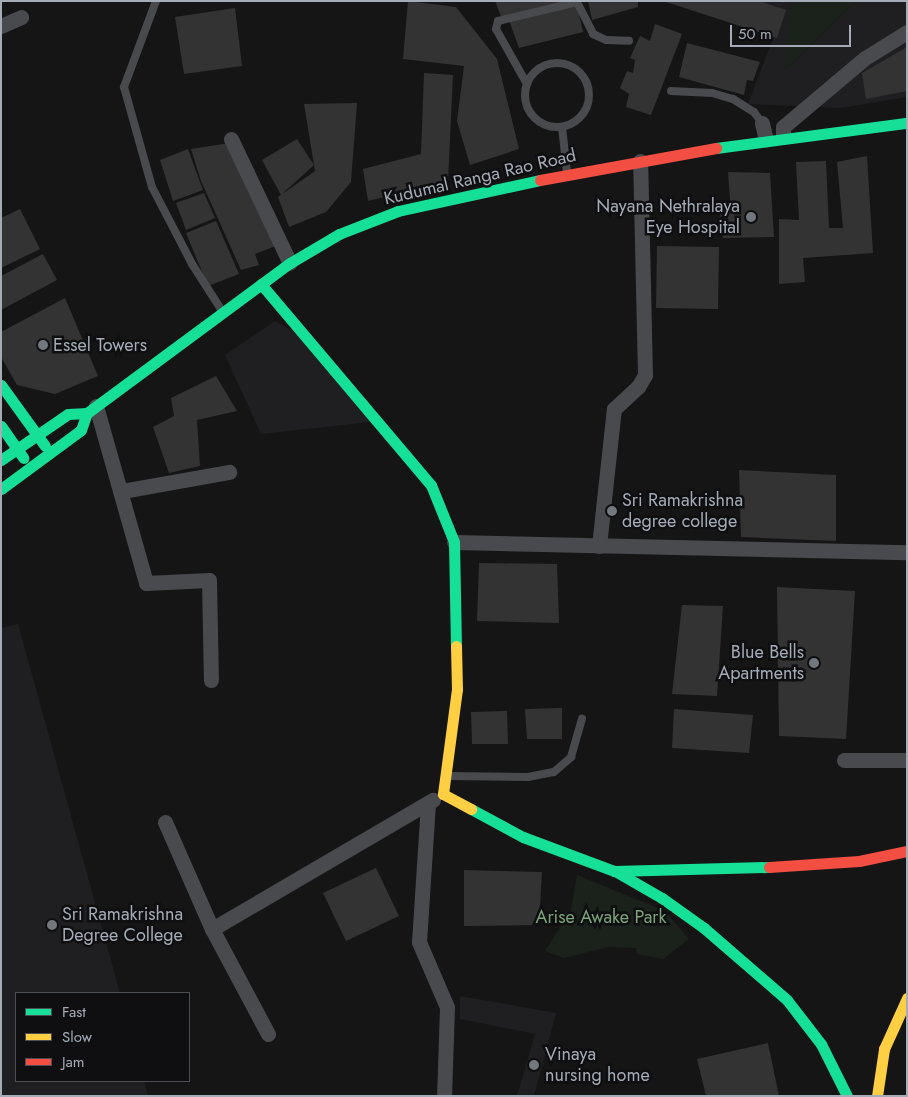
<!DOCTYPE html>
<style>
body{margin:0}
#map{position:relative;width:908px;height:1097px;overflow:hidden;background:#151515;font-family:Jost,sans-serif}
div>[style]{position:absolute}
.built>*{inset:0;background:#1f1f21}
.green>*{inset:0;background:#1b221b}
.building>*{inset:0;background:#333334}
.lane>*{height:8px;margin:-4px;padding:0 4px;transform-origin:4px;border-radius:4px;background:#494a4e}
.lane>.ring{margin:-4px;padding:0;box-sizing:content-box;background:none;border:8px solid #494a4e;border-radius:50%}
.street>*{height:15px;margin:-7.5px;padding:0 7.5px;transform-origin:7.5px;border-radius:7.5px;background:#494a4e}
.fast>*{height:11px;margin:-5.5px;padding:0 5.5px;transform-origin:5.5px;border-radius:5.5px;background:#16e098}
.slow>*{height:11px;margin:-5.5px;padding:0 5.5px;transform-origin:5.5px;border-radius:5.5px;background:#ffcf43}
.jam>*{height:11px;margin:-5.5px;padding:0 5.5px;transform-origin:5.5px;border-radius:5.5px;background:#f24e42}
.dots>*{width:14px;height:14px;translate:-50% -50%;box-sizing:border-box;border:2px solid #0f0f11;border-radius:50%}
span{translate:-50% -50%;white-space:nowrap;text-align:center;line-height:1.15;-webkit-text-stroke:5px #0f0f11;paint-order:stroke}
.street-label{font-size:18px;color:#a5acb7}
.poi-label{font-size:18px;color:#a5acb7}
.right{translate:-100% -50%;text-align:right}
.left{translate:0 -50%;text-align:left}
.park-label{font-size:18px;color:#7ca37b}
.frame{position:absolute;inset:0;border:2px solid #a5acb7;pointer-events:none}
.legend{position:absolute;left:15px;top:992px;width:175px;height:90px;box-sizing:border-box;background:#0f0f11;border:1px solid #4b4e53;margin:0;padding:6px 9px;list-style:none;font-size:15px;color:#a5acb7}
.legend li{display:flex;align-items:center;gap:10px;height:25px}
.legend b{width:25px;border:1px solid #4b4e53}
.scale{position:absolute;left:730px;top:25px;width:121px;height:22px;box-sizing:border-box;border:2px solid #a5acb7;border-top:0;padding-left:6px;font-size:15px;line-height:18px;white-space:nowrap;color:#a5acb7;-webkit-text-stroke:4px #0f0f11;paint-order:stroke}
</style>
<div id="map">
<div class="built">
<i style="clip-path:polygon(744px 1px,791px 1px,786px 69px,856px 1px,907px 1px,907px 97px,841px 108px,748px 104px,782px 15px)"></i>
<i style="clip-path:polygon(275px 321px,293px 331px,371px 422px,261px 434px,225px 355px)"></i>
<i style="clip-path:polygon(18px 624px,120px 993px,16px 993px,16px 1081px,144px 1081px,148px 1096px,1px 1096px,1px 628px)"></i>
<i style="clip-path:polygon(460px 996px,556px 1013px,534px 1096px,517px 1096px,535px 1034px,460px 1019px)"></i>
</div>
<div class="green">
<i style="clip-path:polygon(791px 1px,856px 1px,785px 70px)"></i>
<i style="clip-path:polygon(577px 875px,665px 911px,689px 939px,663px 959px,637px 954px,636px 948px,608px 947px,564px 958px,545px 951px,571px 910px)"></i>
</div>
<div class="building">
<i style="clip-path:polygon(408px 1px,456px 7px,497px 59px,519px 149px,470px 165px,457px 121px,464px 66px,403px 59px)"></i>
<i style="clip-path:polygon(495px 1px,576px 1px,502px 19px)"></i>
<i style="clip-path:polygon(588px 1px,638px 1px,638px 7px,592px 20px)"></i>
<i style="clip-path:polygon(663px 1px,759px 1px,786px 10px,777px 38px)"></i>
<i style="clip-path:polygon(577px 5px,583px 32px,519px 48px,509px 20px)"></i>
<i style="clip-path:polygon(235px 8px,242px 66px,184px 74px,175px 17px)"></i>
<i style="clip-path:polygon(655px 24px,682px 34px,651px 115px,626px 107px,629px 94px,620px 88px,627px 71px,633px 73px,635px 60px,630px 58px,640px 36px,650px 41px)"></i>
<i style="clip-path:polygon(687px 43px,760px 62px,753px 81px,747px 80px,744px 95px,679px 77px)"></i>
<i style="clip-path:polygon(907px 47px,907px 91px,866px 99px,862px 73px)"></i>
<i style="clip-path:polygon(424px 73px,453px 75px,448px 181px,368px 201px,363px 169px,421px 154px)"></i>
<i style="clip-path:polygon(357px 103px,351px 182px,326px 212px,289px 227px,278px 197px,315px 171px,314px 165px,281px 195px,262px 160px,297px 139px,314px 165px,304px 104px)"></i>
<i style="clip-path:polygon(229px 143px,278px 245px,255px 254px,259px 265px,241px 270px,201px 181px,191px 149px)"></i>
<i style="clip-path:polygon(188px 149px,203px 190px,173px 201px,160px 160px)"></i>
<i style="clip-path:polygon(867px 156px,873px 253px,803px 258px,805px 282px,779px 284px,779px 219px,799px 220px,796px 162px,826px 161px,829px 228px,843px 228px,837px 162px)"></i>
<i style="clip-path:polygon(728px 172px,770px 173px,774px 237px,723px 238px,720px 214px,731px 213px)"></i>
<i style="clip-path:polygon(204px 193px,215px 218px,186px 230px,176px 203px)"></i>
<i style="clip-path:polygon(20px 209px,40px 249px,1px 268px,1px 218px)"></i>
<i style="clip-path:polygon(216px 221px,239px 274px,208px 286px,186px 233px)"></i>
<i style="clip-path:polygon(657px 246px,719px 247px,718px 309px,656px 308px)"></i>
<i style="clip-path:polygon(43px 254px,57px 280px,1px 310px,1px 276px)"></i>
<i style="clip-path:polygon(65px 298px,98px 376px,55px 394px,17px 385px,1px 357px,1px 332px)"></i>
<i style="clip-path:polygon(216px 376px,237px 411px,197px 420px,200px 466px,169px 473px,153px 427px,174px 416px,171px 398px)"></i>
<i style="clip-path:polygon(739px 470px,836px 475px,836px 541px,741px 537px)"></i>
<i style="clip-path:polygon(479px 563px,557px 564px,559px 623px,477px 621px)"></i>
<i style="clip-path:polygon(777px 587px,855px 591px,846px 739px,779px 736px)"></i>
<i style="clip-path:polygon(682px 605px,723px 606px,717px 696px,672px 694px)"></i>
<i style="clip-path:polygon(562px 708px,562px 739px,527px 739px,525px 709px)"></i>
<i style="clip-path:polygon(674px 709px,753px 715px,749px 753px,672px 748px)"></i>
<i style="clip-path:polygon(507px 711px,508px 744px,472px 744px,471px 712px)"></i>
<i style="clip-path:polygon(376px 868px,399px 916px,346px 941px,323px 893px)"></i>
<i style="clip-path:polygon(464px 870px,542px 872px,539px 925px,464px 926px)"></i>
<i style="clip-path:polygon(768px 1043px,779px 1096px,706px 1096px,697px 1059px)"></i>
</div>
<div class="lane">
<i style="left:156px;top:1px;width:92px;rotate:110.4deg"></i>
<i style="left:124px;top:87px;width:104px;rotate:74.4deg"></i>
<i style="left:152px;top:187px;width:87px;rotate:62.5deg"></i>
<i style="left:192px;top:264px;width:56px;rotate:57.4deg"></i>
<i class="ring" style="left:525px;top:63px;width:56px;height:56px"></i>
<i style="left:527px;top:84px;width:63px;rotate:-119.4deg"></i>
<i style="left:496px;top:29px;width:8px;rotate:-76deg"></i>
<i style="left:498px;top:21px;width:81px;rotate:-13.5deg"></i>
<i style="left:577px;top:2px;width:36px;rotate:63deg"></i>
<i style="left:593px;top:34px;width:14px;rotate:25deg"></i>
<i style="left:606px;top:40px;width:23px;rotate:2deg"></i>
<i style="left:671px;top:91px;width:41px;rotate:2.8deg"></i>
<i style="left:712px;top:93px;width:22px;rotate:16deg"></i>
<i style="left:733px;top:99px;width:25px;rotate:32deg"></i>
<i style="left:754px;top:112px;width:14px;rotate:54deg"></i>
<i style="left:562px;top:127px;width:45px;rotate:83.7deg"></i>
<i style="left:448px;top:776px;width:80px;rotate:0.7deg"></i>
<i style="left:528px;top:777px;width:26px;rotate:-11deg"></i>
<i style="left:554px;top:772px;width:23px;rotate:-41deg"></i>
<i style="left:571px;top:757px;width:40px;rotate:-74deg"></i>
</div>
<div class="street">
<i style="left:1px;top:26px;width:22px;rotate:-24deg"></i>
<i style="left:762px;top:123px;width:17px;rotate:77deg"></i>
<i style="left:783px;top:137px;width:10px;rotate:-90deg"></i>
<i style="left:783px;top:127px;width:107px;rotate:-40.1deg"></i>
<i style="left:865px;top:58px;width:49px;rotate:-31.8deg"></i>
<i style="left:231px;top:139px;width:137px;rotate:64.6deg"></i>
<i style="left:96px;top:406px;width:184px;rotate:74.2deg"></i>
<i style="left:146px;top:583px;width:63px;rotate:-2.7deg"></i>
<i style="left:209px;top:580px;width:100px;rotate:88.9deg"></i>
<i style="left:122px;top:491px;width:109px;rotate:-10.1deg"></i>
<i style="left:454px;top:542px;width:453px;rotate:1.3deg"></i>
<i style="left:599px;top:546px;width:138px;rotate:-83.8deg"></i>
<i style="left:614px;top:409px;width:33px;rotate:-43deg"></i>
<i style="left:638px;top:387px;width:14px;rotate:-60deg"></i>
<i style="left:645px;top:375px;width:214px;rotate:-91.3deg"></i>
<i style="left:844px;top:760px;width:63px"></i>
<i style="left:428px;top:803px;width:139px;rotate:93.7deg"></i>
<i style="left:419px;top:942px;width:71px;rotate:66.7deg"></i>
<i style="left:447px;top:1007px;width:89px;rotate:91.9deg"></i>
<i style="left:165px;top:822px;width:117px;rotate:66.3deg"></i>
<i style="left:212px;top:929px;width:119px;rotate:61.9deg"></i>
<i style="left:212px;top:929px;width:256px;rotate:-30.3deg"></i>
</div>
<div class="fast">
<i style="left:716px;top:148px;width:193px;rotate:-7.5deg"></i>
<i style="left:261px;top:284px;width:263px;rotate:49.8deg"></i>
<i style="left:431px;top:485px;width:61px;rotate:68deg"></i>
<i style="left:454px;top:542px;width:104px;rotate:88.9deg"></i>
<i style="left:1px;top:385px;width:75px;rotate:54.2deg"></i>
<i style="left:1px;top:426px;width:39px;rotate:55deg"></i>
<i style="left:1px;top:460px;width:81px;rotate:-34.5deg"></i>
<i style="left:68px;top:414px;width:19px;rotate:-3deg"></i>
<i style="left:87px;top:413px;width:252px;rotate:-36.5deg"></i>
<i style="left:290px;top:263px;width:57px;rotate:-30.6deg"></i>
<i style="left:339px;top:234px;width:63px;rotate:-21.3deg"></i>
<i style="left:398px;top:211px;width:145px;rotate:-12.3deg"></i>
<i style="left:1px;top:489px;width:99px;rotate:-36.4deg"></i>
<i style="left:81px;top:430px;width:18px;rotate:-71deg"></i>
<i style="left:471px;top:809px;width:59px;rotate:28.3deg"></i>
<i style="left:523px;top:837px;width:97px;rotate:20.5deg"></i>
<i style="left:614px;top:871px;width:155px;rotate:-1.5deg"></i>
<i style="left:615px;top:871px;width:54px;rotate:29.9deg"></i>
<i style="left:662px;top:898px;width:52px;rotate:35.5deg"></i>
<i style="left:704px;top:928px;width:110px;rotate:40.9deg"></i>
<i style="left:787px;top:1000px;width:56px;rotate:52.3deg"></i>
<i style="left:821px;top:1044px;width:58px;rotate:63.4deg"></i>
</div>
<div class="slow">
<i style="left:456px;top:646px;width:43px;rotate:88.7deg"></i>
<i style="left:457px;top:689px;width:106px;rotate:97.6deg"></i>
<i style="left:443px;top:794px;width:32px;rotate:28deg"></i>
<i style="left:877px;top:1096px;width:48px;rotate:-81.5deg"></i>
<i style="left:884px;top:1049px;width:56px;rotate:-65.7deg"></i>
</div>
<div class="jam">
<i style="left:540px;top:180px;width:179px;rotate:-10.3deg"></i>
<i style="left:769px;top:867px;width:90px;rotate:-3.8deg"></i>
<i style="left:859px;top:861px;width:49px;rotate:-11.8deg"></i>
</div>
<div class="dots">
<i style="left:751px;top:217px;background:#73777e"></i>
<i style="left:43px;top:345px;background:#73777e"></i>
<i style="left:612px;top:511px;background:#73777e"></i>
<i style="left:814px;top:663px;background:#73777e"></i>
<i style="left:52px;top:925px;background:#73777e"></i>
<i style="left:534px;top:1065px;background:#73777e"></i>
</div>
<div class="street-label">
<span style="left:480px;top:177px;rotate:-13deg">Kudumal Ranga Rao Road</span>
</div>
<div class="poi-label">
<span class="right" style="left:740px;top:217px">Nayana Nethralaya<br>Eye Hospital</span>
<span class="left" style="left:53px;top:345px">Essel Towers</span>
<span class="left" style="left:622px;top:511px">Sri Ramakrishna<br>degree college</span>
<span class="right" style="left:804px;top:663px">Blue Bells<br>Apartments</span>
<span class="left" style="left:62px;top:925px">Sri Ramakrishna<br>Degree College</span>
<span class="left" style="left:545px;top:1065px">Vinaya<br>nursing home</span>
</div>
<div class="park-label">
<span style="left:601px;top:917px">Arise Awake Park</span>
</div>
<div class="frame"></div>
<ul class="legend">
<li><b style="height:6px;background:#16e098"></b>Fast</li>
<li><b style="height:6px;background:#ffcf43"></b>Slow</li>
<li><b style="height:6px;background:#f24e42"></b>Jam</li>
</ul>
<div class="scale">50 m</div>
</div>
